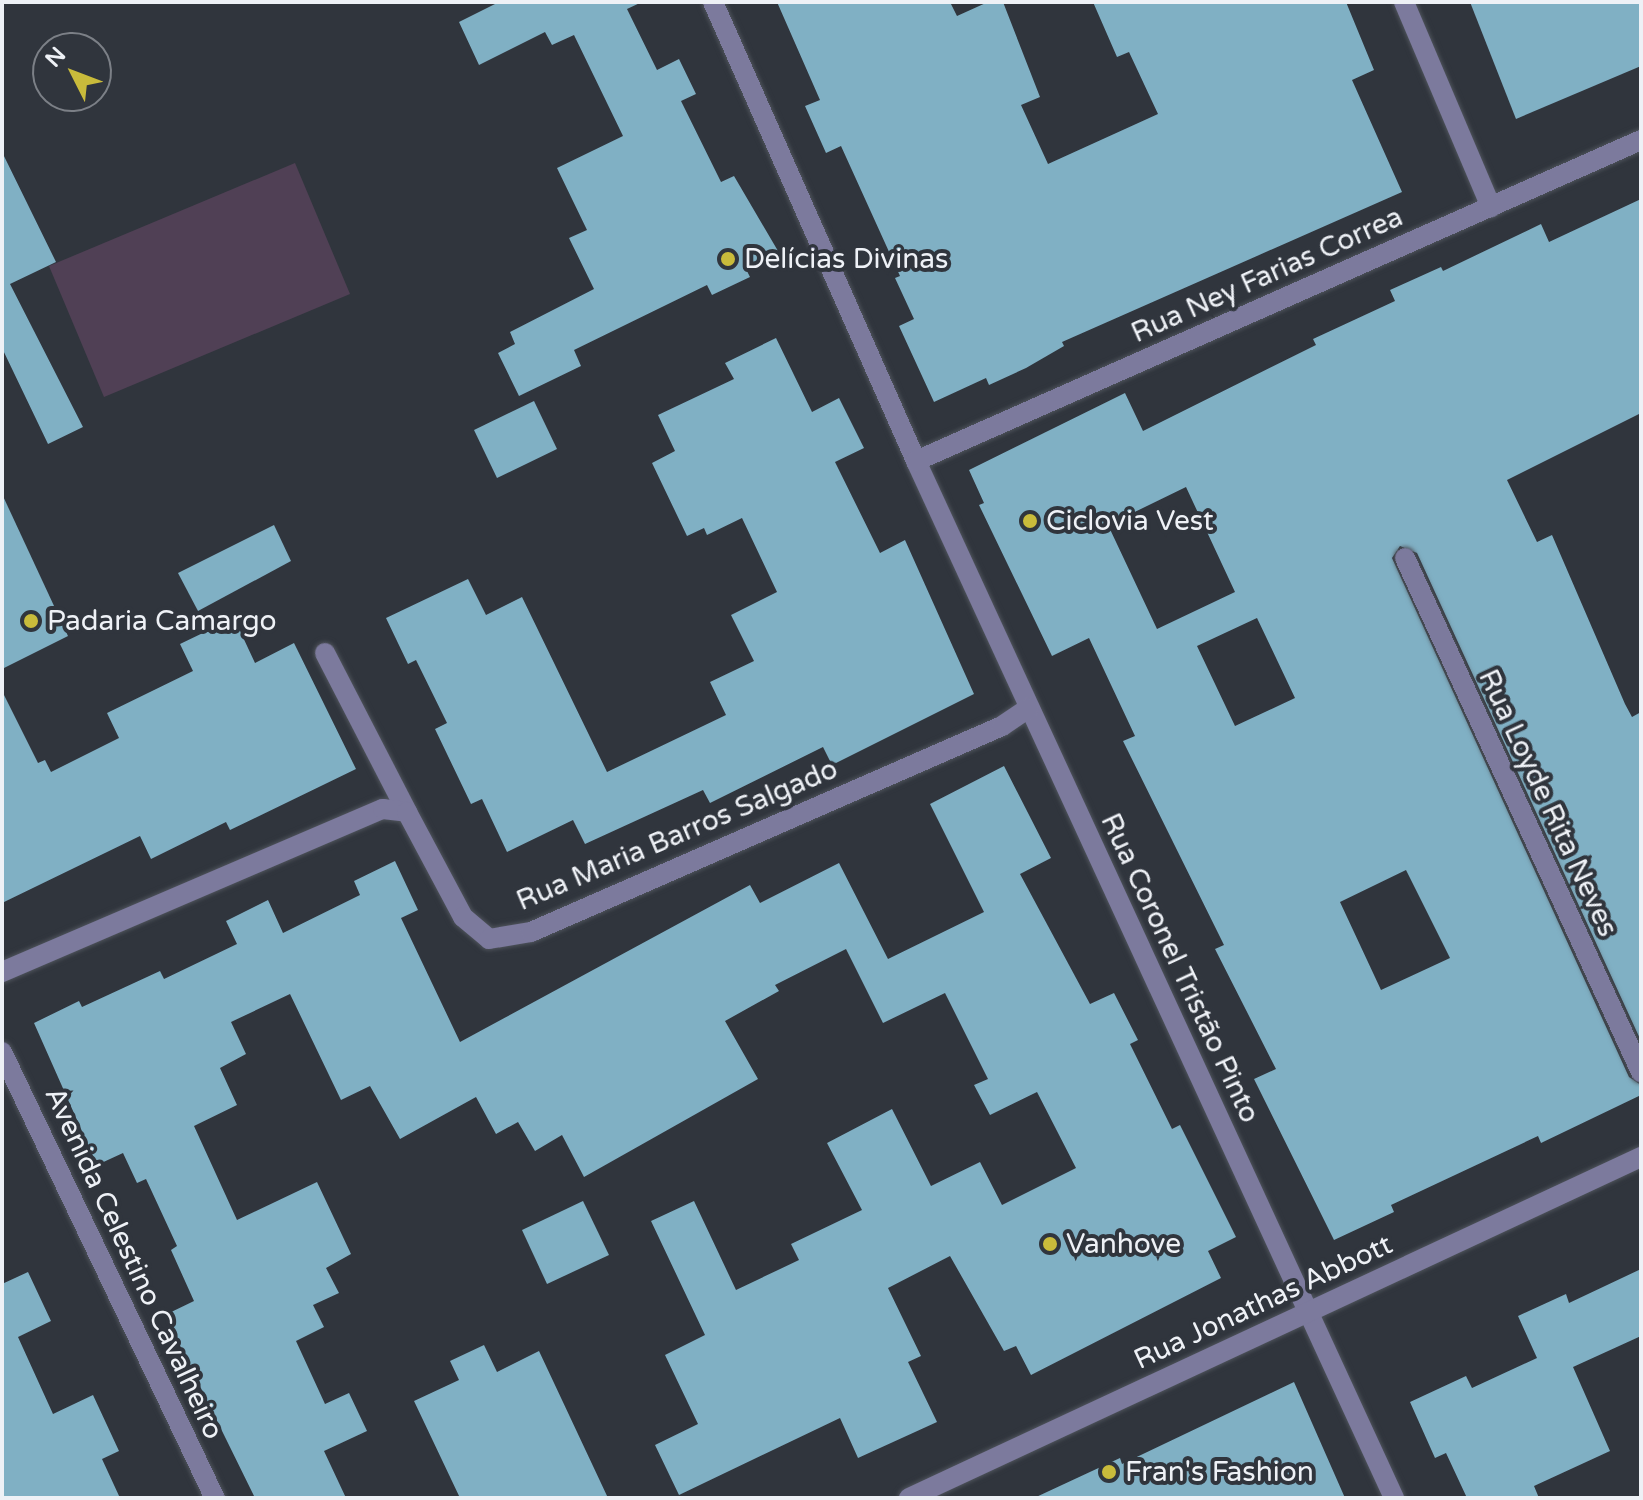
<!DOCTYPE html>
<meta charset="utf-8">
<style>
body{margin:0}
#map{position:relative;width:1643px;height:1500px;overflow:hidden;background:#30353d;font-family:"Varela Round",sans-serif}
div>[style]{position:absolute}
.green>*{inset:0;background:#504055}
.building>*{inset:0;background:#80b0c4}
.roads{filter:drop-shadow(0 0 2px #4e535b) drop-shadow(0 0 2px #4e535b)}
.minor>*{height:20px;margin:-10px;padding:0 10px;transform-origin:10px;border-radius:10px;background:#7c7a9d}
.dots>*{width:22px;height:22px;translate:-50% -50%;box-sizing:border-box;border:4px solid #30353d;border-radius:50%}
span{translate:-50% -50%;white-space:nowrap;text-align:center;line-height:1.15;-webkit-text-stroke:8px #30353d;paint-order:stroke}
.poi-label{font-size:28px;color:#eef1f6}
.left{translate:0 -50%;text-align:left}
.street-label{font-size:28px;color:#eef1f6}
.frame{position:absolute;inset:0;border:4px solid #eef1f6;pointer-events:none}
.north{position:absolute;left:32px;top:32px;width:80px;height:80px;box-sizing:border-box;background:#30353d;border:2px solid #7c8087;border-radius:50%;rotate:312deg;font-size:22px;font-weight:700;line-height:32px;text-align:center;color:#eef1f6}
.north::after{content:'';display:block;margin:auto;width:28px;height:36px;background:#c9bb3b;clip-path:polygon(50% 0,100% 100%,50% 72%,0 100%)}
</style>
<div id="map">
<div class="green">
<i style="clip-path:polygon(295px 163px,350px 294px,104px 397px,49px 266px)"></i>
</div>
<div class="building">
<i style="clip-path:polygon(499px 2px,642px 2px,627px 9px,657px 70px,679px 59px,696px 94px,681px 101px,721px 182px,734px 176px,778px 251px,745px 267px,750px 277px,712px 295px,707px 285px,574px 350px,581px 366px,519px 396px,498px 353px,515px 344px,510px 332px,594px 289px,569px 238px,587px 230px,557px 168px,623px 136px,574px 35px,552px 45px,545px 32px,479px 65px,459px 22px)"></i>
<i style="clip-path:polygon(777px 2px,950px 2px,957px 16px,988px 2px,1003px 2px,1040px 97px,1021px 105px,1048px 164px,1158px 114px,1129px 52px,1117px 57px,1093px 2px,1346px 2px,1374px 70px,1352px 80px,1402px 192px,1062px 342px,1064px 346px,1026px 368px,989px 385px,986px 378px,934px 402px,899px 326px,914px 319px,895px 278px,900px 276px,841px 146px,826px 153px,805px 106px,820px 100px)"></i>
<i style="clip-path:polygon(1470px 2px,1641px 2px,1641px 66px,1516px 119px)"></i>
<i style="clip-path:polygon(2px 152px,56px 262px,10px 284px,83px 427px,48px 444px,2px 348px)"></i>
<i style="clip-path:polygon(evenodd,1641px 199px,1641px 413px,1507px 480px,1537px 542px,1552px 535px,1625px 704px,1632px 717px,1641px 712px,1641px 1041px,1417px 553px,1400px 546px,1392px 558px,1629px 1077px,1641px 1085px,1641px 1095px,1541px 1143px,1538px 1136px,1391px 1205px,1394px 1212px,1334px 1240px,1254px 1079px,1276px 1069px,1215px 949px,1224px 945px,1123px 741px,1135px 736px,1089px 638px,1052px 656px,979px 505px,984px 503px,969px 470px,1125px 393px,1143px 431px,1316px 345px,1313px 339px,1395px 301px,1390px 290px,1441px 267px,1443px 271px,1541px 224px,1549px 242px,1641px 199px,1186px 487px,1235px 592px,1157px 629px,1108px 525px,1186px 487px,1641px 199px,1257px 618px,1295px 698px,1235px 726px,1197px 646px,1257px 618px,1641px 199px,1406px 870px,1450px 958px,1381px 990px,1340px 902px,1406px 870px)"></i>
<i style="clip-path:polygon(776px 338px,812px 412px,839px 398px,864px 448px,835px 462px,880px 553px,905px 540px,974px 694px,832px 765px,823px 747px,710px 803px,703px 790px,585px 844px,573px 820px,507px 852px,482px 799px,471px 804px,435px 729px,447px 723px,416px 660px,408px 664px,386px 618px,468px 579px,486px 615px,522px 597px,607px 772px,726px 715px,710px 682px,754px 661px,731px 615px,777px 592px,742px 518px,707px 535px,704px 528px,687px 536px,652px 463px,675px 451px,658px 415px,734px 379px,725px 363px)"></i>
<i style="clip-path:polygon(534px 401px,557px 449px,497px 478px,474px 430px)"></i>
<i style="clip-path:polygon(2px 494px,68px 636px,2px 669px)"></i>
<i style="clip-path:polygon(274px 525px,291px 561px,198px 611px,178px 573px)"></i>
<i style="clip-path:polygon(234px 618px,255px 663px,294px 643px,356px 769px,230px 830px,226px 822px,151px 859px,140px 836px,2px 903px,2px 691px,38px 763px,45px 760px,51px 772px,119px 738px,107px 713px,193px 671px,180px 644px)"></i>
<i style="clip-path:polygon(1004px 766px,1051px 858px,1020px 874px,1090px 1004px,1114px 993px,1138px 1040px,1130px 1044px,1172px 1129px,1180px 1125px,1236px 1237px,1208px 1251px,1221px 1278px,1031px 1375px,1016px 1346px,1004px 1351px,950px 1256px,888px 1288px,921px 1356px,908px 1362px,937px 1422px,858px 1458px,840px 1418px,679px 1495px,655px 1445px,698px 1424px,665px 1355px,705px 1335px,651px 1221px,694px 1201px,736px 1290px,799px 1260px,791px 1244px,862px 1210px,827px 1143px,892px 1109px,931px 1186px,980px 1162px,1002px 1205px,1076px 1168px,1037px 1092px,990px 1115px,974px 1085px,988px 1079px,945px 993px,883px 1023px,846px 949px,775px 985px,779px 991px,725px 1021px,758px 1079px,584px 1177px,562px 1135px,535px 1151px,518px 1122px,496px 1134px,476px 1097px,400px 1139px,370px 1086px,341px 1100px,290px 994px,231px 1022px,246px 1054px,220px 1068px,237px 1105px,194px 1126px,237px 1220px,317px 1182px,351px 1254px,326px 1268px,339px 1293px,313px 1305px,324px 1327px,296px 1341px,325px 1404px,349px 1393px,367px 1431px,324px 1451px,346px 1498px,255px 1498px,165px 1315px,194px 1301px,171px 1250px,177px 1246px,146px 1179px,137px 1183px,123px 1153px,97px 1165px,34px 1023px,79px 1001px,82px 1007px,160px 971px,164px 979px,237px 944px,226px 921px,268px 900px,283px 933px,360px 895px,354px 881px,395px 861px,418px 910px,401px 918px,460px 1042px,750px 885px,760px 903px,839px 863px,888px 959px,984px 912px,930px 804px)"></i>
<i style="clip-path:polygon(583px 1201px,609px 1255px,547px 1284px,522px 1230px)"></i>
<i style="clip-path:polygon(1641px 1269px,1641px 1336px,1573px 1367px,1610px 1451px,1534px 1486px,1539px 1498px,1467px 1498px,1446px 1453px,1435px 1458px,1410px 1402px,1466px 1376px,1472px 1388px,1537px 1358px,1518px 1316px,1566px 1294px,1569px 1303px)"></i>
<i style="clip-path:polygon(28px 1272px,51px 1321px,18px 1337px,53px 1414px,93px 1395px,119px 1451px,102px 1459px,120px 1498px,2px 1498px,2px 1284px)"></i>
<i style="clip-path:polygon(484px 1345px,497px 1372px,539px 1351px,608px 1498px,460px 1498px,414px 1401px,459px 1380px,450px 1361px)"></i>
<i style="clip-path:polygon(1294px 1382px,1345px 1498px,1034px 1498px,1120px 1458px,1122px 1464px)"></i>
</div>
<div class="roads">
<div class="minor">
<i style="left:713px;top:2px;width:502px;rotate:66.14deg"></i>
<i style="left:916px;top:461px;width:1142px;rotate:65.25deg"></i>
<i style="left:1404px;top:2px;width:223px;rotate:67deg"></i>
<i style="left:916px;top:461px;width:793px;rotate:-23.88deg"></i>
<i style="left:1405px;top:558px;width:566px;rotate:65.34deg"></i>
<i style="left:325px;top:653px;width:179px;rotate:62.7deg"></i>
<i style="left:2px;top:972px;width:414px;rotate:-23.2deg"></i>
<i style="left:383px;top:809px;width:24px;rotate:7deg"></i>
<i style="left:407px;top:812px;width:119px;rotate:61.9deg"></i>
<i style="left:463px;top:917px;width:34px;rotate:40deg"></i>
<i style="left:489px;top:939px;width:43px;rotate:-9.5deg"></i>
<i style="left:531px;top:932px;width:514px;rotate:-23.62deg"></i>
<i style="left:1002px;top:726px;width:32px;rotate:-34deg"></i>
<i style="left:2px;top:1052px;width:494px;rotate:64.5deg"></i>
<i style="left:909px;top:1498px;width:808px;rotate:-24.98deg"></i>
</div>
</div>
<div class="dots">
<i style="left:728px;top:259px;background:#c9bb3b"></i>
<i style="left:1030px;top:521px;background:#c9bb3b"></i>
<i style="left:31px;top:621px;background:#c9bb3b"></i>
<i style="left:1050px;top:1244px;background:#c9bb3b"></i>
<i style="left:1109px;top:1472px;background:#c9bb3b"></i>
</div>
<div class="poi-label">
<span class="left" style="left:744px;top:259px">Delícias Divinas</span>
<span class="left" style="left:1046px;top:521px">Ciclovia Vest</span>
<span class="left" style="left:47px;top:621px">Padaria Camargo</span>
<span class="left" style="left:1066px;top:1244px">Vanhove</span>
<span class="left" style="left:1125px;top:1472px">Fran's Fashion</span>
</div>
<div class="street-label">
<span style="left:1267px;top:275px;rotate:-24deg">Rua Ney Farias Correa</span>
<span style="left:1548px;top:803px;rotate:65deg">Rua Loyde Rita Neves</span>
<span style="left:677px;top:835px;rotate:-23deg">Rua Maria Barros Salgado</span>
<span style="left:1180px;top:968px;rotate:65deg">Rua Coronel Tristão Pinto</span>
<span style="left:134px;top:1263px;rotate:65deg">Avenida Celestino Cavalheiro</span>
<span style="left:1263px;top:1302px;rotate:-25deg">Rua Jonathas Abbott</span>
</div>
<div class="frame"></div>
<div class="north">N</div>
</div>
